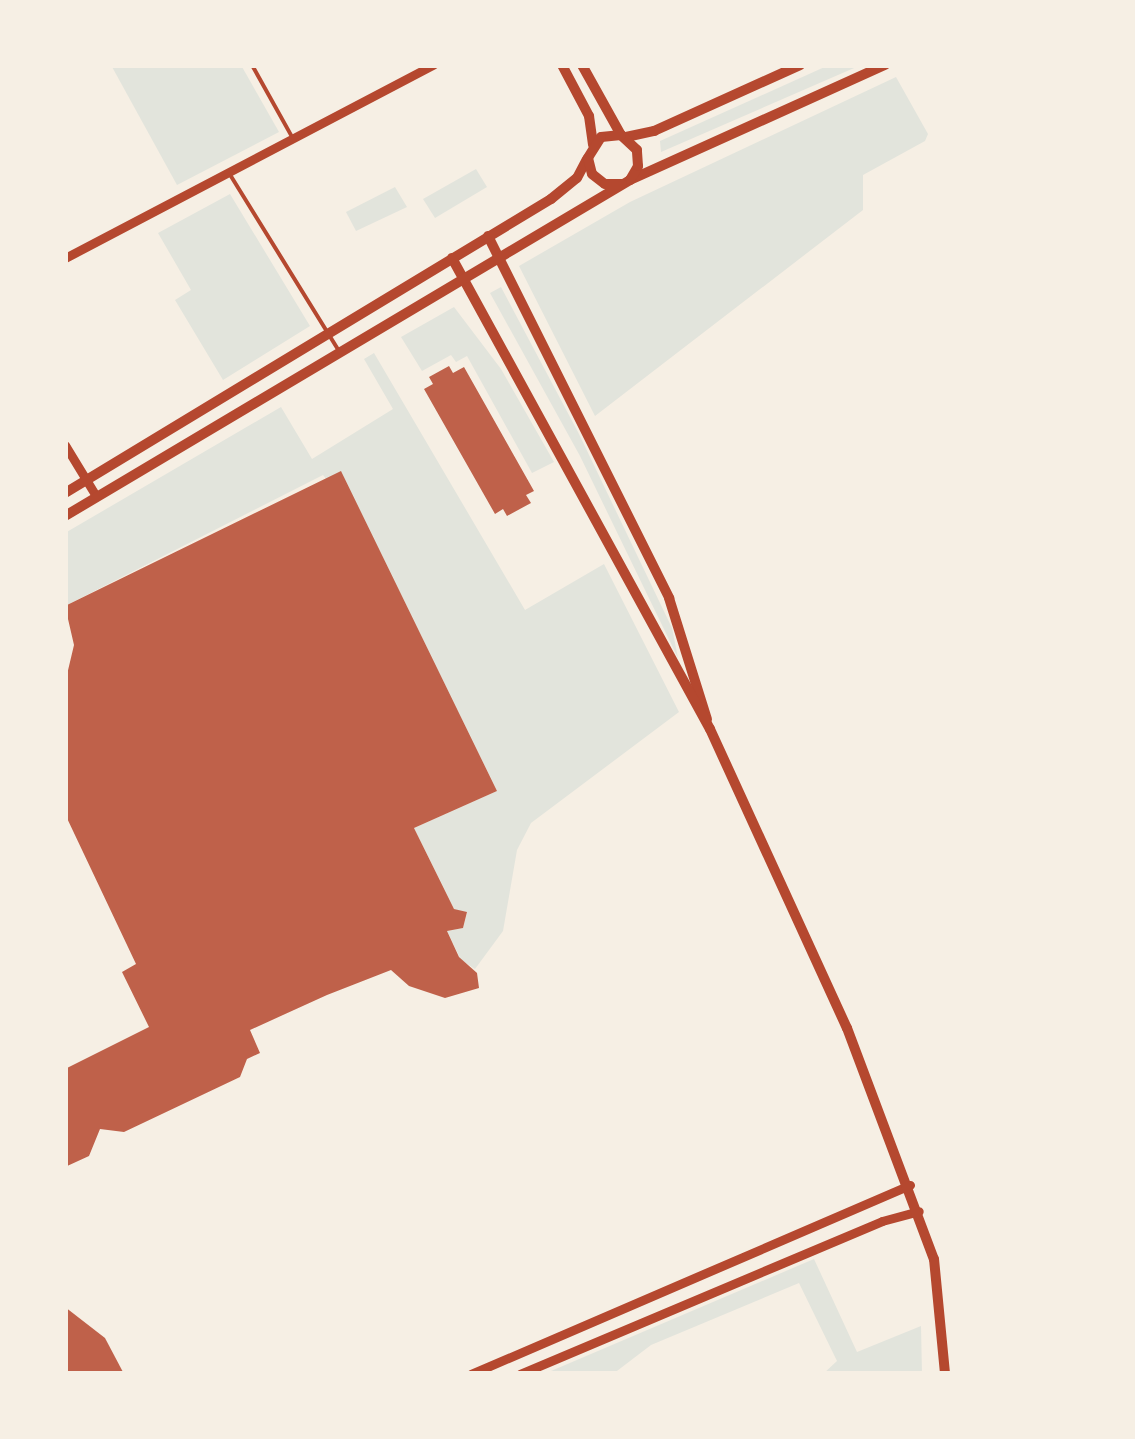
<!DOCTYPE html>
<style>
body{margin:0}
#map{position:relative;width:1135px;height:1439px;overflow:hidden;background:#f6efe4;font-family:"Noto Serif",serif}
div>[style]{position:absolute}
.green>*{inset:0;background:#e2e4dc}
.building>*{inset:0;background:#bf614a}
.service>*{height:4px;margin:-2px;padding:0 2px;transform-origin:2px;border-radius:2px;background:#b5482f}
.minor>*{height:9px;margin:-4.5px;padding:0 4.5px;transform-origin:4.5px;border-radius:4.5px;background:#b5482f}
.tertiary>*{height:10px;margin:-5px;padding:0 5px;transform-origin:5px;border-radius:5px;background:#b5482f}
span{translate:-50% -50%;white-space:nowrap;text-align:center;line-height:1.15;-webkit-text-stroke:8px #f6efe4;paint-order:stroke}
.frame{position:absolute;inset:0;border:68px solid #f6efe4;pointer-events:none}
</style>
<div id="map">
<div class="green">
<i style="clip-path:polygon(111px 65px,241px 65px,279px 132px,177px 185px)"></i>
<i style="clip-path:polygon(829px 65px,861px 65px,661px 152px,660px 141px)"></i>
<i style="clip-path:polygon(896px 77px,928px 134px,925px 141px,863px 175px,863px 210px,595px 416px,519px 266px,630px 202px)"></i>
<i style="clip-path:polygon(476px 169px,487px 187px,435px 218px,423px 199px)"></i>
<i style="clip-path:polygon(395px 187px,407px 207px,356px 231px,346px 212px)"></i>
<i style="clip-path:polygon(230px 194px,310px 326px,223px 380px,175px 300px,191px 290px,158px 233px)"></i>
<i style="clip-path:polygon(501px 287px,579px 434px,672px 628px,678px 658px,580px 456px,490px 293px)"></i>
<i style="clip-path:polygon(454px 307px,501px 369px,554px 462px,532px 473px,467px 356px,456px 362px,451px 355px,422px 371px,401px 337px)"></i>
<i style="clip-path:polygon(374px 353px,525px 610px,604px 564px,679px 712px,531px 823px,517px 850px,503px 931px,475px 969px,461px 960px,447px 931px,463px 928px,467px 913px,454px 909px,414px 828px,497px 791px,341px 472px,327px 480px,323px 475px,65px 606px,65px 533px,281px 407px,312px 459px,393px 409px,364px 359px)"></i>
<i style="clip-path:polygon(814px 1259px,857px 1352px,921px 1326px,922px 1374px,823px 1374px,837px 1361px,799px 1283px,651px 1345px,613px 1374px,544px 1374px)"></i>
</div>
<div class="building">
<i style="clip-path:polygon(449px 366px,453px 373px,464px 367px,534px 491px,526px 495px,531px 503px,507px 516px,503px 509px,495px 514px,424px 389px,433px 384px,429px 377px)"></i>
<i style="clip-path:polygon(341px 471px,497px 791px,414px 828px,454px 909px,467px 912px,463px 928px,447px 931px,459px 957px,477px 973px,479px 988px,445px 998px,409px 986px,391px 970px,327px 995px,250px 1030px,260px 1053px,247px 1059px,240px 1077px,124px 1132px,100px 1129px,89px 1156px,65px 1167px,65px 1069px,149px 1027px,122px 972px,136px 964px,65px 814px,65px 683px,74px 645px,65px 606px)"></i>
<i style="clip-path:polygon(65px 1307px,105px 1338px,124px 1374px,65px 1374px)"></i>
</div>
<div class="service">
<i style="left:252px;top:65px;width:80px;rotate:60.9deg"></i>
<i style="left:229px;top:173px;width:209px;rotate:58.3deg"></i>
</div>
<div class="minor">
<i style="left:65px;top:258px;width:416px;rotate:-27.7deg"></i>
<i style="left:65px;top:445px;width:60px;rotate:58.7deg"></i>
<i style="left:471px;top:1374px;width:478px;rotate:-23.3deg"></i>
<i style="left:520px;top:1374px;width:393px;rotate:-22.9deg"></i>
<i style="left:882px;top:1221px;width:38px;rotate:-15deg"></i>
</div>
<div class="tertiary">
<i style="left:562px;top:65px;width:58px;rotate:62.1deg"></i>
<i style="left:589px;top:116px;width:29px;rotate:82deg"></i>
<i style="left:582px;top:65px;width:80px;rotate:60.9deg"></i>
<i style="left:626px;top:137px;width:29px;rotate:-12deg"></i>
<i style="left:654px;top:131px;width:160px;rotate:-24.3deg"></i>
<i style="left:630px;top:180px;width:280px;rotate:-24.3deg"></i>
<i style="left:488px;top:236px;width:405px;rotate:63.4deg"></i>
<i style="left:669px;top:598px;width:127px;rotate:72.6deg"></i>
<i style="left:452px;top:258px;width:537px;rotate:61.29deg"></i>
<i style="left:710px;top:729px;width:329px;rotate:65.4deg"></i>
<i style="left:847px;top:1028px;width:247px;rotate:69.4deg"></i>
<i style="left:934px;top:1259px;width:116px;rotate:84.5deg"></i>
<i style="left:65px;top:493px;width:568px;rotate:-31.17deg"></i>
<i style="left:551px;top:199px;width:33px;rotate:-39deg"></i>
<i style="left:577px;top:178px;width:21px;rotate:-62deg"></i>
<i style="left:65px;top:516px;width:657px;rotate:-30.74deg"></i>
<i style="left:630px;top:180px;width:16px;rotate:-60deg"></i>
<i style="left:638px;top:166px;width:16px;rotate:-94deg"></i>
<i style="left:637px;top:150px;width:22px;rotate:-137deg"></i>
<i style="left:621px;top:135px;width:20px;rotate:174deg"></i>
<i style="left:601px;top:137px;width:25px;rotate:122deg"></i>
<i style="left:588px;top:158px;width:16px;rotate:76deg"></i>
<i style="left:592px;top:174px;width:16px;rotate:38deg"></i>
<i style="left:605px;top:184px;width:17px"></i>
</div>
<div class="frame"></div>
</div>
